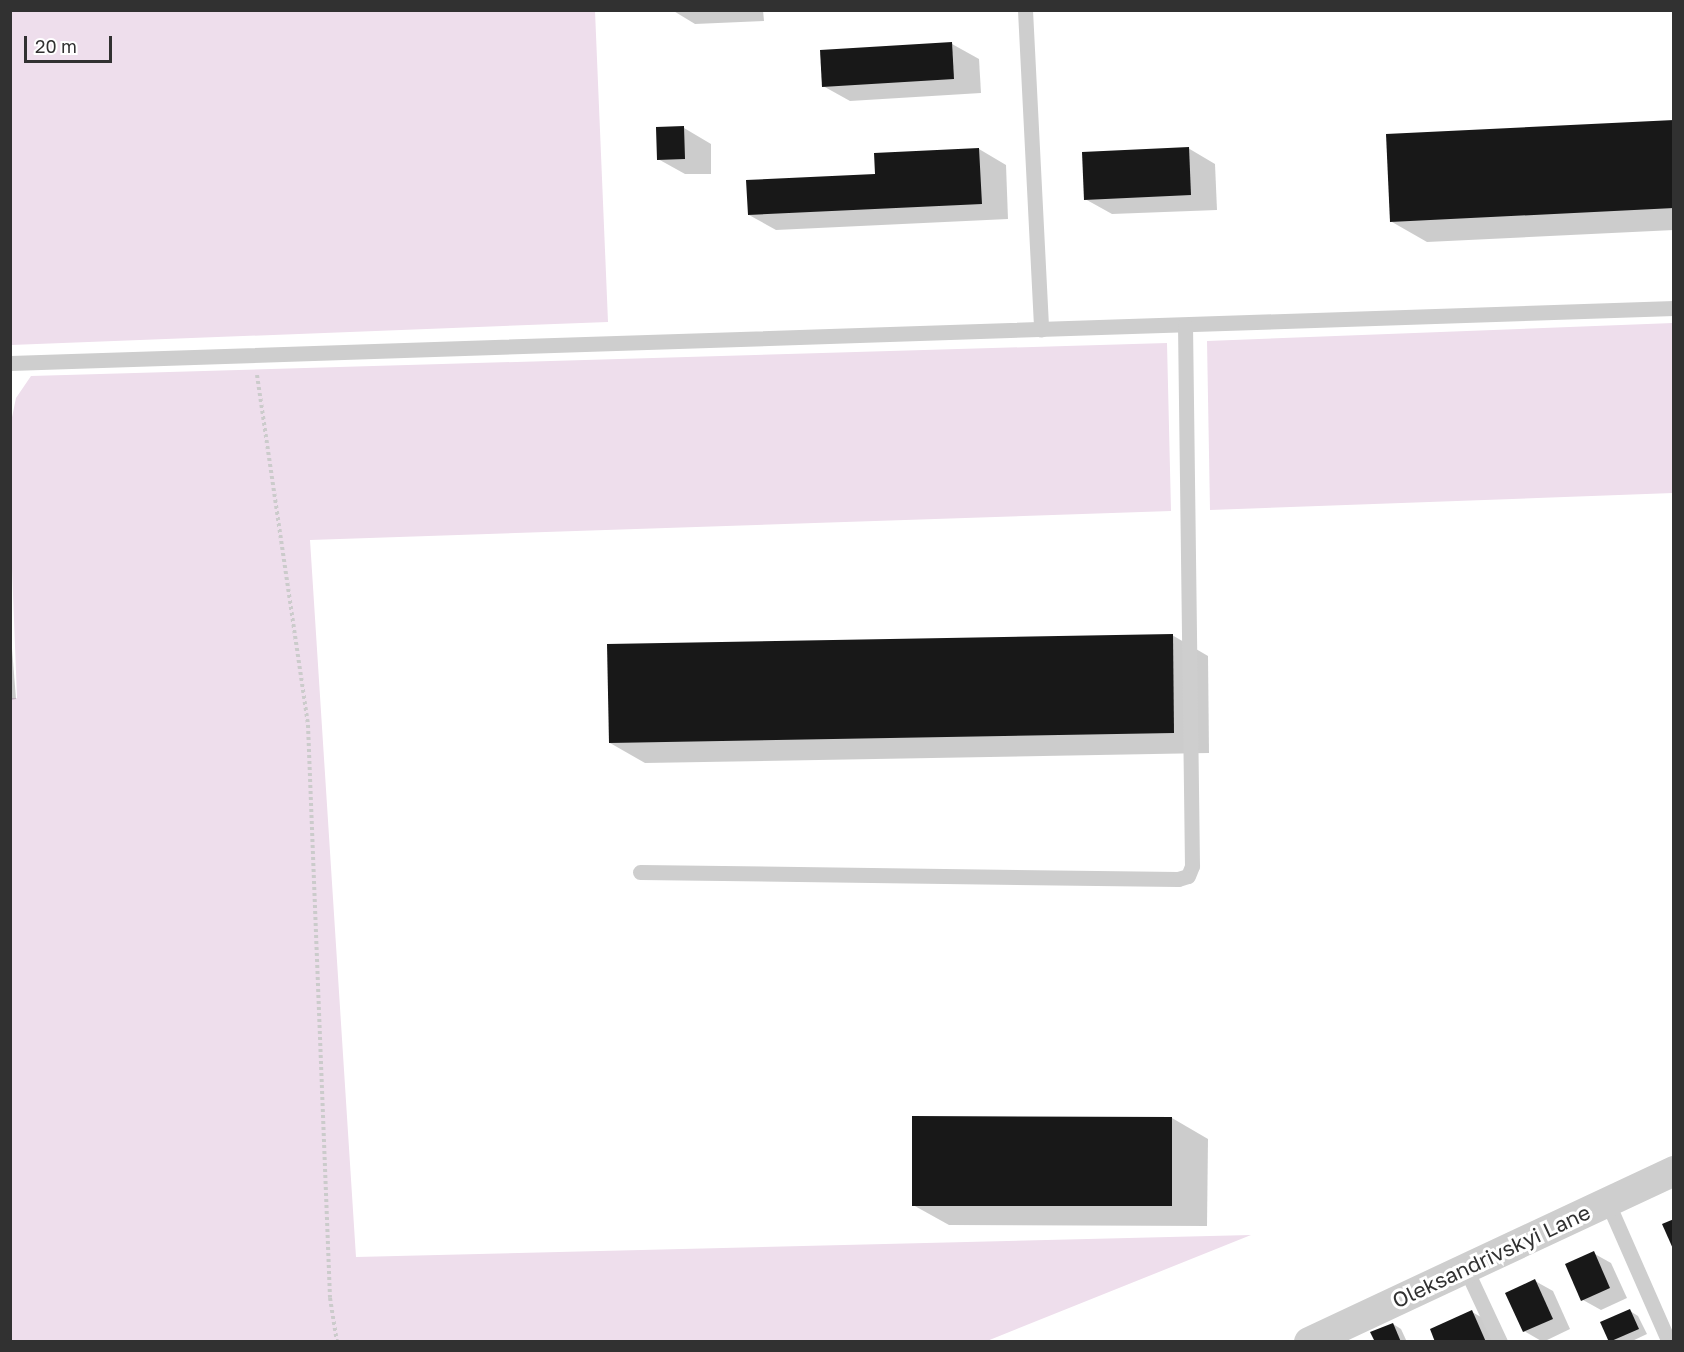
<!DOCTYPE html>
<style>
body{margin:0}
#map{position:relative;width:1684px;height:1352px;overflow:hidden;background:#fff;font-family:"Golos Text",sans-serif}
div>[style]{position:absolute}
.green>*{inset:0;background:#eedeec}
.shadow>*{inset:0;background:#0003}
.building>*{inset:0;background:#181818}
.path>*{height:4px;margin-top:-2px;transform-origin:0;background:repeating-linear-gradient(90deg,#cbcbcb 0 3px,transparent 0 6px)}
.lane>*{height:15px;margin:-7.5px;padding:0 7.5px;transform-origin:7.5px;border-radius:7.5px;background:#cecece}
.street>*{height:30px;margin:-15px;padding:0 15px;transform-origin:15px;border-radius:15px;background:#cecece}
span{translate:-50% -50%;white-space:nowrap;text-align:center;line-height:1.15;-webkit-text-stroke:6px #fff;paint-order:stroke}
.street-label{font-size:21px;color:#313131}
.frame{position:absolute;inset:0;border:12px solid #313131;pointer-events:none}
.scale{position:absolute;left:24px;top:36px;width:88px;height:27px;box-sizing:border-box;border:3px solid #313131;border-top:0;padding-left:8px;font-size:18px;line-height:21px;white-space:nowrap;color:#313131;-webkit-text-stroke:4px #fff;paint-order:stroke}
</style>
<div id="map">
<div class="green">
<i style="clip-path:polygon(10px 11px,595px 11px,608px 322px,11px 345px)"></i>
<i style="clip-path:polygon(1673px 323px,1673px 493px,1210px 510px,1207px 341px)"></i>
<i style="clip-path:polygon(1167px 343px,1171px 511px,310px 540px,356px 1257px,1251px 1235px,987px 1341px,11px 1341px,10px 698px,17px 698px,11px 542px,10px 427px,16px 398px,31px 376px)"></i>
</div>
<div class="shadow">
<i style="clip-path:polygon(672px 10px,763px 10px,764px 21px,695px 24px)"></i>
<i style="clip-path:polygon(952px 44px,979px 59px,981px 93px,850px 101px,823px 86px)"></i>
<i style="clip-path:polygon(1674px 122px,1674px 230px,1427px 242px,1392px 222px)"></i>
<i style="clip-path:polygon(684px 128px,711px 144px,711px 174px,685px 174px,658px 159px)"></i>
<i style="clip-path:polygon(1188px 148px,1215px 164px,1217px 210px,1112px 214px,1085px 199px)"></i>
<i style="clip-path:polygon(979px 149px,1006px 165px,1008px 219px,776px 230px,749px 215px,876px 176px)"></i>
<i style="clip-path:polygon(10px 623px,16px 699px,10px 700px)"></i>
<i style="clip-path:polygon(1172px 635px,1208px 656px,1209px 753px,645px 763px,610px 743px)"></i>
<i style="clip-path:polygon(914px 1117px,1172px 1118px,1208px 1139px,1207px 1226px,949px 1225px,913px 1205px)"></i>
<i style="clip-path:polygon(1593px 1253px,1611px 1263px,1627px 1298px,1601px 1310px,1583px 1300px)"></i>
<i style="clip-path:polygon(1535px 1281px,1553px 1291px,1570px 1329px,1543px 1342px,1524px 1331px)"></i>
<i style="clip-path:polygon(1630px 1311px,1638px 1316px,1647px 1334px,1630px 1342px,1611px 1342px,1602px 1323px)"></i>
<i style="clip-path:polygon(1472px 1312px,1490px 1322px,1499px 1342px,1437px 1342px)"></i>
<i style="clip-path:polygon(1393px 1324px,1401px 1329px,1407px 1342px,1376px 1342px)"></i>
</div>
<div class="building">
<i style="clip-path:polygon(952px 42px,954px 79px,822px 87px,820px 50px)"></i>
<i style="clip-path:polygon(1674px 120px,1674px 208px,1390px 222px,1386px 134px)"></i>
<i style="clip-path:polygon(684px 126px,685px 159px,657px 160px,656px 127px)"></i>
<i style="clip-path:polygon(1189px 147px,1191px 195px,1084px 200px,1082px 152px)"></i>
<i style="clip-path:polygon(979px 148px,982px 204px,748px 215px,746px 180px,875px 174px,874px 153px)"></i>
<i style="clip-path:polygon(1173px 634px,1174px 733px,609px 743px,607px 644px)"></i>
<i style="clip-path:polygon(912px 1116px,1172px 1117px,1172px 1206px,912px 1206px)"></i>
<i style="clip-path:polygon(1674px 1219px,1674px 1251px,1662px 1224px)"></i>
<i style="clip-path:polygon(1594px 1251px,1610px 1288px,1581px 1301px,1565px 1264px)"></i>
<i style="clip-path:polygon(1535px 1279px,1553px 1319px,1523px 1332px,1505px 1293px)"></i>
<i style="clip-path:polygon(1630px 1309px,1639px 1329px,1609px 1342px,1600px 1322px)"></i>
<i style="clip-path:polygon(1472px 1310px,1486px 1342px,1435px 1342px,1430px 1329px)"></i>
<i style="clip-path:polygon(1393px 1323px,1401px 1342px,1375px 1342px,1370px 1332px)"></i>
</div>
<div class="path">
<i style="left:257px;top:375px;width:354px;rotate:81.7deg"></i>
<i style="left:308px;top:725px;width:573px;rotate:87.8deg"></i>
<i style="left:330px;top:1298px;width:45px;rotate:81deg"></i>
</div>
<div class="lane">
<i style="left:1025px;top:10px;width:320px;rotate:87.1deg"></i>
<i style="left:10px;top:363px;width:1665px;rotate:-1.89deg"></i>
<i style="left:640px;top:872px;width:538px;rotate:0.75deg"></i>
<i style="left:1178px;top:879px;width:10px;rotate:-17deg"></i>
<i style="left:1188px;top:876px;width:11px;rotate:-68deg"></i>
<i style="left:1192px;top:866px;width:541px;rotate:-90.74deg"></i>
<i style="left:1607px;top:1201px;width:154px;rotate:66.3deg"></i>
<i style="left:1465px;top:1267px;width:83px;rotate:65deg"></i>
</div>
<div class="street">
<i style="left:1309px;top:1342px;width:403px;rotate:-25.1deg"></i>
</div>
<div class="street-label">
<span style="left:1491px;top:1256px;rotate:-25deg">Oleksandrivskyi Lane</span>
</div>
<div class="frame"></div>
<div class="scale">20 m</div>
</div>
